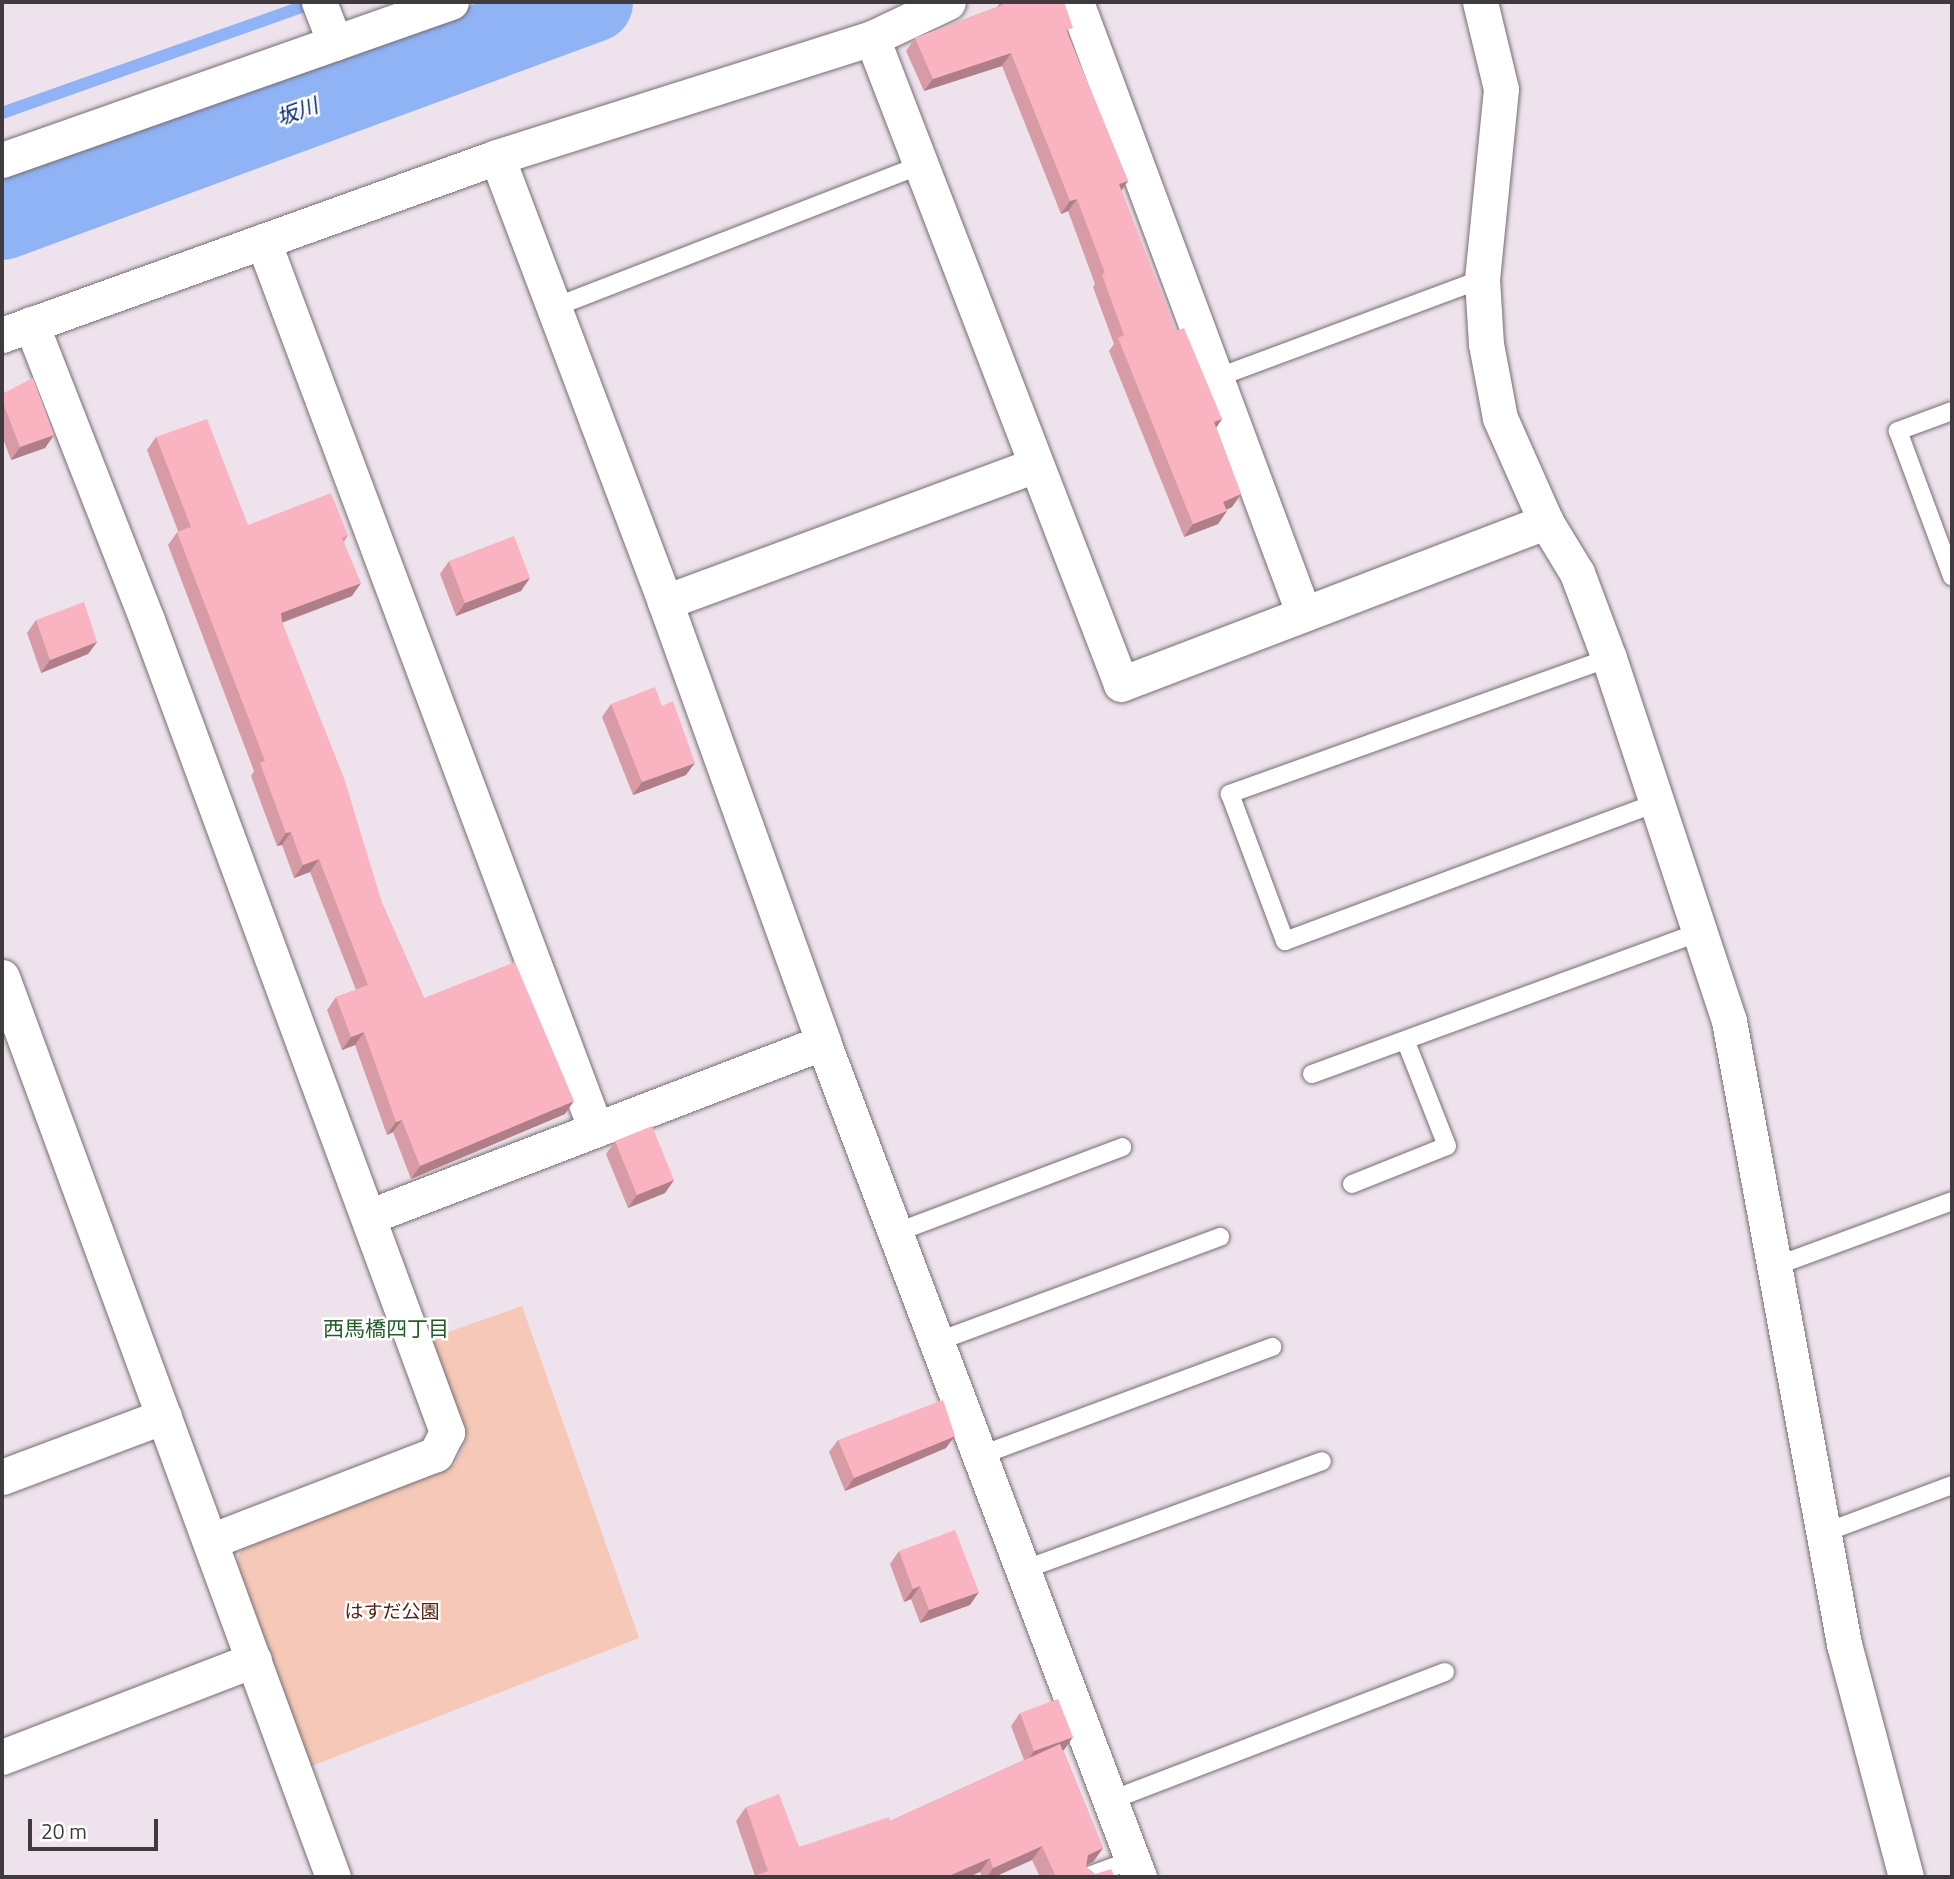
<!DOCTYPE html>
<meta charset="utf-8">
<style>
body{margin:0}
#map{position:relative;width:1954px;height:1879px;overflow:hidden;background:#eee3ec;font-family:"Titillium Web","Noto Sans JP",sans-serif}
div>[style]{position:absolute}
.green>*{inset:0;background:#f5c8b7}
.stream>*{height:12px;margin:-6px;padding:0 6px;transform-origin:6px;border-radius:6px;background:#90b3f6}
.river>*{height:79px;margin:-39.5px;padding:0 39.5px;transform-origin:39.5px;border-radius:39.5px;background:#90b3f6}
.roads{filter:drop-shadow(0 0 2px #766d74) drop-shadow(0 0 2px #766d74)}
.service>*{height:18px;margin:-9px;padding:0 9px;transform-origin:9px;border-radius:9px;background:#fff}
.minor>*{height:35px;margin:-17.5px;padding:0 17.5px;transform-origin:17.5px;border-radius:17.5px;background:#fff}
.wall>*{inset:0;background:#d79ba6}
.shaded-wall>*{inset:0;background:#af7e87}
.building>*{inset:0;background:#fab4c1}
span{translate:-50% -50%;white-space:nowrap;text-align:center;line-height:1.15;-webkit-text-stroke:5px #fff;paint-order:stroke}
.park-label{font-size:19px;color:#54220e}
.water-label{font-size:21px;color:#03246e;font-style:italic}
.neighbourhood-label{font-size:21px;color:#235b29}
.frame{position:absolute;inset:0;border:4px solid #3e3a3d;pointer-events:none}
.scale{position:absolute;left:28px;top:1819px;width:130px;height:32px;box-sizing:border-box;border:4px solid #3e3a3d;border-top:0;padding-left:9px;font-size:21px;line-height:24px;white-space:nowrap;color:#3e3a3d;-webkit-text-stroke:5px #fff;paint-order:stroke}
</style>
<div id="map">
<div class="green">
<i style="clip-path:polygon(522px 1306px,639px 1638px,309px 1767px,237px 1561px,243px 1544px,455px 1464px,467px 1437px,431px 1338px)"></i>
</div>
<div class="stream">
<i style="left:2px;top:113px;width:333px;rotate:-19.5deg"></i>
</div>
<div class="river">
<i style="left:2px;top:220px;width:630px;rotate:-20.25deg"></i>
</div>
<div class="roads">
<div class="service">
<i style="left:555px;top:307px;width:390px;rotate:-21.2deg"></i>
<i style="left:1216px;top:378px;width:284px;rotate:-20.4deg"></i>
<i style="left:1952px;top:411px;width:58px;rotate:159.7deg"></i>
<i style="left:1898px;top:431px;width:155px;rotate:69.6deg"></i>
<i style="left:1609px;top:658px;width:403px;rotate:160.3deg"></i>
<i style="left:1230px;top:794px;width:157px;rotate:69.5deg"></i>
<i style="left:1285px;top:941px;width:397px;rotate:-20.4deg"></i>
<i style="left:1312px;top:1074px;width:413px;rotate:-20.1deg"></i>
<i style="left:1352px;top:1184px;width:102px;rotate:-21.8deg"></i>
<i style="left:1447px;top:1146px;width:112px;rotate:-111.5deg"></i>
<i style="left:895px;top:1233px;width:243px;rotate:-20.7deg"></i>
<i style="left:1773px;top:1267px;width:191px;rotate:-20.2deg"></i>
<i style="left:936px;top:1342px;width:303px;rotate:-20.3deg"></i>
<i style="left:979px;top:1456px;width:313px;rotate:-20.4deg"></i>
<i style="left:1821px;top:1534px;width:140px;rotate:-20.5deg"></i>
<i style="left:1023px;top:1570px;width:318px;rotate:-20deg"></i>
<i style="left:1109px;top:1801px;width:360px;rotate:-21deg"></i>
<i style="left:1086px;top:1877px;width:49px;rotate:-20.3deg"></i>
</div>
<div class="minor">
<i style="left:319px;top:2px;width:44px;rotate:68.7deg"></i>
<i style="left:1076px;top:2px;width:651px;rotate:69.59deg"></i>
<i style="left:1480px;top:2px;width:89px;rotate:76.4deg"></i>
<i style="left:1501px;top:89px;width:191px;rotate:95.7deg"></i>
<i style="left:1482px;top:279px;width:65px;rotate:86.5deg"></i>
<i style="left:1486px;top:344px;width:75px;rotate:79.3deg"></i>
<i style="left:1500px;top:418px;width:114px;rotate:66.1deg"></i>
<i style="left:1546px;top:522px;width:60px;rotate:58.7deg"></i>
<i style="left:1577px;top:573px;width:91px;rotate:69.4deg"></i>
<i style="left:1609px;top:658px;width:382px;rotate:71.7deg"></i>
<i style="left:1729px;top:1021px;width:634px;rotate:79.54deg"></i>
<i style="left:1844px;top:1644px;width:241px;rotate:75.1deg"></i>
<i style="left:872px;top:38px;width:692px;rotate:68.92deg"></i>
<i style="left:1121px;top:684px;width:455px;rotate:-20.9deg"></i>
<i style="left:497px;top:157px;width:476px;rotate:69.3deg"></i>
<i style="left:665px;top:602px;width:468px;rotate:70.2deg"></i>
<i style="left:823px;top:1042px;width:893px;rotate:69.27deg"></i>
<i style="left:2px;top:160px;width:476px;rotate:-19.4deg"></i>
<i style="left:263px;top:241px;width:949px;rotate:69.47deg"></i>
<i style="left:31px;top:324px;width:318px;rotate:68.6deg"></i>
<i style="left:147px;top:620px;width:866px;rotate:69.72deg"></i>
<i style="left:447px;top:1432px;width:25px;rotate:117deg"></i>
<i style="left:436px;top:1454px;width:242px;rotate:158.9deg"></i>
<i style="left:2px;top:335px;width:526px;rotate:-19.78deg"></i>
<i style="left:497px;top:157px;width:393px;rotate:-17.6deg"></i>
<i style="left:872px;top:38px;width:84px;rotate:-25.3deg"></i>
<i style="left:665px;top:602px;width:395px;rotate:-20.3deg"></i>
<i style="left:2px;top:977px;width:959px;rotate:69.81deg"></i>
<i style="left:368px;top:1217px;width:487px;rotate:-21deg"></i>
<i style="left:2px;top:1477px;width:173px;rotate:-20.6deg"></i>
<i style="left:2px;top:1757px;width:270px;rotate:-21.1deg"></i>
</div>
</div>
<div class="wall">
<i style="clip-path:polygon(1001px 2px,1064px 2px,1068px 35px,1128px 181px,1121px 190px,1176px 331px,1222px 419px,1216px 428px,1241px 494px,1232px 507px,1226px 510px,1227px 511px,1218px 524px,1184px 537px,1109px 351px,1114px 344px,1093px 287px,1095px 284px,1068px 211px,1061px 214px,1002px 66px,924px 91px,906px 51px,915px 38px,997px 7px)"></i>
<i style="clip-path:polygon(2px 394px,54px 435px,45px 448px,11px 460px,2px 436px)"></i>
<i style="clip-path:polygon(156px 437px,248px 525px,348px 535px,344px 542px,352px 596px,282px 623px,382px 903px,424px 998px,565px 1114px,411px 1179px,393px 1132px,387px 1135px,355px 1045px,342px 1050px,327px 1010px,336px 997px,356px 990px,310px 872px,294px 878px,282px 845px,277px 846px,251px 776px,254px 771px,168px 545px,178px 531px,147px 450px)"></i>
<i style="clip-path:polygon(449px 561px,521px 591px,456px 616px,440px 574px)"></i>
<i style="clip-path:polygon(36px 620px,97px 642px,88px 654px,41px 673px,27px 633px)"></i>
<i style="clip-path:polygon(611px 704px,686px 775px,633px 795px,602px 717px)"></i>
<i style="clip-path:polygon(615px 1141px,674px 1180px,665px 1193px,628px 1208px,606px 1154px)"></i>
<i style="clip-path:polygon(838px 1440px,946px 1448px,845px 1491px,829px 1452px)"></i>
<i style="clip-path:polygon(899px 1551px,970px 1605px,920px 1623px,911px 1599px,904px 1602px,890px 1564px)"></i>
<i style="clip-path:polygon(1020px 1713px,1063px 1750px,1103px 1848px,1093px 1862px,1086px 1866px,1086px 1867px,1095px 1874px,1115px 1877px,1040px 1877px,1032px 1860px,994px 1877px,982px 1877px,980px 1872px,755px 1876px,736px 1821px,746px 1807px,799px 1847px,890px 1821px,1024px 1760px,1011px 1726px)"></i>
</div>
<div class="shaded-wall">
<i style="clip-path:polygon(1011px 53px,1002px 66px,924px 91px,933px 79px)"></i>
<i style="clip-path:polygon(1128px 181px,1119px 194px,1119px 184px)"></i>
<i style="clip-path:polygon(1077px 199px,1068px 211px,1061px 214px,1070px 201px)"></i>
<i style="clip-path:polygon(1222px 419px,1213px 432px,1214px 422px)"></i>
<i style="clip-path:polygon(54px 435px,45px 448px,11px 460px,20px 447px)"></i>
<i style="clip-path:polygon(1241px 494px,1232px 507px,1214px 515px,1223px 502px)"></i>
<i style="clip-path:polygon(1227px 511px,1218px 524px,1184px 537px,1193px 524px)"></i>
<i style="clip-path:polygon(530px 578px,521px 591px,456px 616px,465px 603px)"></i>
<i style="clip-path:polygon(361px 583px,352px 596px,272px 626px,281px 613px)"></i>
<i style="clip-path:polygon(97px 642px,88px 654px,41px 673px,50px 660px)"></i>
<i style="clip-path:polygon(695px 763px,686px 775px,633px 795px,642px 782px)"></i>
<i style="clip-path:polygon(291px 832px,282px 845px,277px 846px,286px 833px)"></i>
<i style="clip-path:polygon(319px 859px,310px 872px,294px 878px,303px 865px)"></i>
<i style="clip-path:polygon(364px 1032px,355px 1045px,342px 1050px,351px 1037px)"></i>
<i style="clip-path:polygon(574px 1101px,565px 1114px,411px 1179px,420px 1166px)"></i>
<i style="clip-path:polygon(402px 1120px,393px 1132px,387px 1135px,396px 1122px)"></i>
<i style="clip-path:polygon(674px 1180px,665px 1193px,628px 1208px,637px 1195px)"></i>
<i style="clip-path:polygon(955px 1436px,946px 1448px,845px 1491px,854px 1478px)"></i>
<i style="clip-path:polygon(920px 1586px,911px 1599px,904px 1602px,913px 1589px)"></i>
<i style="clip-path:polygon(979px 1592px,970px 1605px,920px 1623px,929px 1610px)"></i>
<i style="clip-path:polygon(1073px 1737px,1064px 1750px,1025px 1764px,1034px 1751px)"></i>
<i style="clip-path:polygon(1042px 1846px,1032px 1860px,994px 1877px,987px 1877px,993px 1868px)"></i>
<i style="clip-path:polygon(1103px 1848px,1093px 1862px,1078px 1869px,1088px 1855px)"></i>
<i style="clip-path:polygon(990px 1858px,980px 1872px,969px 1877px,946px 1877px)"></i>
</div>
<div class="building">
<i style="clip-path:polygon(1002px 2px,1064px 2px,1073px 28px,1066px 30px,1128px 181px,1119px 184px,1176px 331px,1184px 328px,1222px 419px,1214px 422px,1241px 494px,1223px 502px,1227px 511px,1193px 524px,1118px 338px,1124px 335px,1102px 275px,1105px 273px,1077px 199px,1070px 201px,1011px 53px,933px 79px,915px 38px,1003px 5px)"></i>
<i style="clip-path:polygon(33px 378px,54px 435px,20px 447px,2px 400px,2px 394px)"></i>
<i style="clip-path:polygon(207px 419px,248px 525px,331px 493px,348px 535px,342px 538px,361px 583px,281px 613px,282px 622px,344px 778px,382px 903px,424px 998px,515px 962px,574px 1101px,420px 1166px,402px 1120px,396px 1122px,364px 1032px,351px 1037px,336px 997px,368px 985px,319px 859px,303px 865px,291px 832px,286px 833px,260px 763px,265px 761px,177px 532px,191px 527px,156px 437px)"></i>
<i style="clip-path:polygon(514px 536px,530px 578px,465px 603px,449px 561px)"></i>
<i style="clip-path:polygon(84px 602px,97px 642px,50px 660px,36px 620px)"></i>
<i style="clip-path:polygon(655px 687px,662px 706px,673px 701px,695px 763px,642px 782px,611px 704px)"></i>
<i style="clip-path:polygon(652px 1126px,674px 1180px,637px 1195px,615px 1141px)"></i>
<i style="clip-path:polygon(943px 1400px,955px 1436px,854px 1478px,838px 1440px)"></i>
<i style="clip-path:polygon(955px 1530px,979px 1592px,929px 1610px,920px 1586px,913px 1589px,899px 1551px)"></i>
<i style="clip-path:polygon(1058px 1699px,1073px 1737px,1034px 1751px,1020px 1713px)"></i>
<i style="clip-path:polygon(1060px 1744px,1103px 1848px,1088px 1855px,1086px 1867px,1095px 1874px,1111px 1869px,1115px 1877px,1056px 1877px,1042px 1846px,993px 1868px,990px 1858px,946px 1877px,752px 1877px,768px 1871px,746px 1807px,779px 1794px,799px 1847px,889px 1817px,890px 1821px)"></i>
</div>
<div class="park-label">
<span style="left:392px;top:1611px">はすだ公園</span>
</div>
<div class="water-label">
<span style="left:297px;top:111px;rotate:-20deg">坂川</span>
</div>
<div class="neighbourhood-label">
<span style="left:386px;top:1328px">西馬橋四丁目</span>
</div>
<div class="frame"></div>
<div class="scale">20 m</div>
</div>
